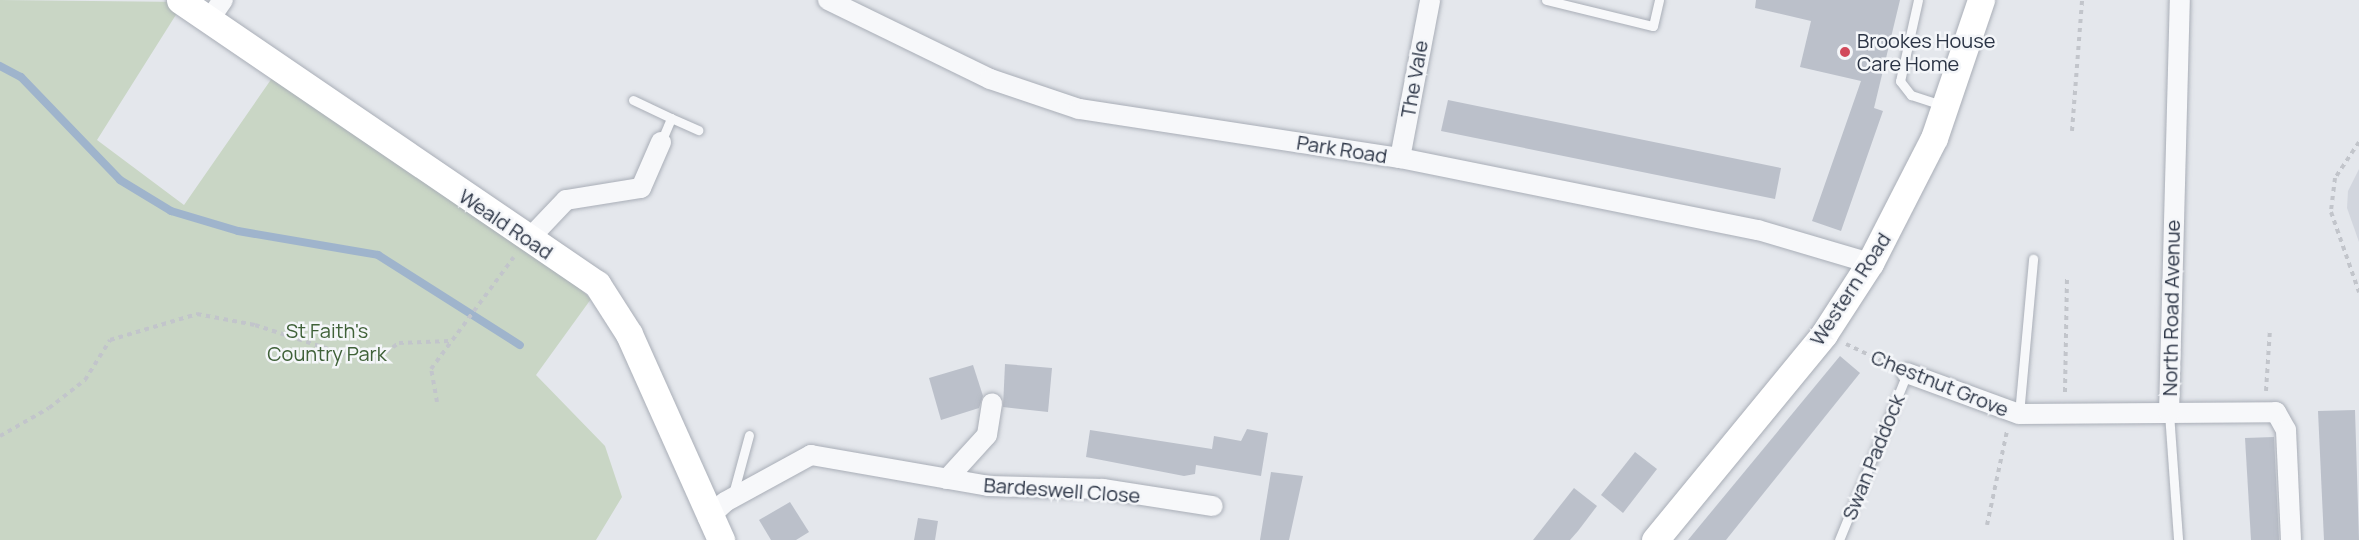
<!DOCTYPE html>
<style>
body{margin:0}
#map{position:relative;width:2359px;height:540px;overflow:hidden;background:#e4e7ec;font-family:Manrope,sans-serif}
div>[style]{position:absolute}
.built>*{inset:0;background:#d2d6de}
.green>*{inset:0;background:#c9d6c5}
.stream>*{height:8px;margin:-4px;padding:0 4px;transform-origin:4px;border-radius:4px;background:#9fb4cc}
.building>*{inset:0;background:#bbc0ca}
.path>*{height:4px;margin-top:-2px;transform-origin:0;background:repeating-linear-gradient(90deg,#c2c5cb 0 4.5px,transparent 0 9px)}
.roads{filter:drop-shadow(0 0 2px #a9aeb7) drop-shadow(0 0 2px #a9aeb7)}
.lane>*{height:9px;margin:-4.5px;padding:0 4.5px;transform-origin:4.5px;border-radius:4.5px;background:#f7f8fa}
.street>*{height:20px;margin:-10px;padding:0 10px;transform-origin:10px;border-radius:10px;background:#f7f8fa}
.secondary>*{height:27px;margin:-13.5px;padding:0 13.5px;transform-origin:13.5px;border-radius:13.5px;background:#fff}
.dots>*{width:16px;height:16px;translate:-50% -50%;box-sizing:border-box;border:3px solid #f4f6f9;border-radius:50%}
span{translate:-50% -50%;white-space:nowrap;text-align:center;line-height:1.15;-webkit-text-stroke:5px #f4f6f9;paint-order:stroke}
.poi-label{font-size:20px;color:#2b3445}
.left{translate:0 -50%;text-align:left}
.street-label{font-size:20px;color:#2b3445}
.park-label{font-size:20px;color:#3f6138}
</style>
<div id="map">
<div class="built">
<i style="clip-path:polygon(2359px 169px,2359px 242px,2347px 208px,2348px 191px)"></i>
</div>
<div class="green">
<i style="clip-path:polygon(0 0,184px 2px,97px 140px,184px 205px,279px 68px,528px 240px,591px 299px,536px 375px,605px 446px,622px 497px,596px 540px,0 540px)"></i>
</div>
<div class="stream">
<i style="left:0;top:66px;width:24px;rotate:28deg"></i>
<i style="left:21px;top:77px;width:143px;rotate:46.1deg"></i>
<i style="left:120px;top:180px;width:60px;rotate:31.3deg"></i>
<i style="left:171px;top:211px;width:70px;rotate:16.6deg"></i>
<i style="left:238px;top:231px;width:142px;rotate:9.7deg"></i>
<i style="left:378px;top:255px;width:168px;rotate:32.4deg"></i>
</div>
<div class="building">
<i style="clip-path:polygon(1756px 0,1900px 0,1874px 108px,1883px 111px,1841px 231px,1812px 221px,1861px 81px,1800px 67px,1811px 21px,1755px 8px)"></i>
<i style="clip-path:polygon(1448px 100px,1781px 168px,1775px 199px,1441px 131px)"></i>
<i style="clip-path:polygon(1840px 356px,1860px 373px,1726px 540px,1688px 540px)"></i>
<i style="clip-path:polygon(1005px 364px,1052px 368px,1048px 412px,1003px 407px)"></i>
<i style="clip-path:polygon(973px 365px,983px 396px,979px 408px,941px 420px,929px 378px)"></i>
<i style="clip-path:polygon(2355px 410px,2359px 540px,2324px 540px,2318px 411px)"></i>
<i style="clip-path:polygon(1247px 429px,1268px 433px,1261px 476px,1196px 465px,1195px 474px,1184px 476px,1086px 457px,1090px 430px,1212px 449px,1214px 436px,1241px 441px)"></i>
<i style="clip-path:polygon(2274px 437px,2279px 540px,2251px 540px,2245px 438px)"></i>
<i style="clip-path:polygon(1635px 452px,1657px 469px,1623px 513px,1601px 495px)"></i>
<i style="clip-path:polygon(1271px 472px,1303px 476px,1289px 540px,1260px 540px)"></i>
<i style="clip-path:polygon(1574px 488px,1597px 506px,1578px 531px,1570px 540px,1533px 540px)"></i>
<i style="clip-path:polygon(790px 502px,809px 532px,796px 540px,771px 540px,759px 520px)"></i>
<i style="clip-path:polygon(918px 518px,938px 521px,935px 540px,914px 540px)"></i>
</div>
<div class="path">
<i style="left:2072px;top:131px;width:131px;rotate:-85.6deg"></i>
<i style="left:2359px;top:142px;width:43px;rotate:123.7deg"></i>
<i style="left:2335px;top:178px;width:34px;rotate:97deg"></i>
<i style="left:2331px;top:212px;width:85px;rotate:70.7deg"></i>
<i style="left:1846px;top:344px;width:47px;rotate:25.5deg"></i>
<i style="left:2266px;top:391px;width:62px;rotate:-86.3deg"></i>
<i style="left:2065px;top:392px;width:114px;rotate:-89deg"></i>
<i style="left:437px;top:402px;width:34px;rotate:-100deg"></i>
<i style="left:431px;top:369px;width:139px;rotate:-53.5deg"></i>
<i style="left:0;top:436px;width:56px;rotate:-29.7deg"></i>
<i style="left:49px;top:408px;width:46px;rotate:-37.9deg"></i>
<i style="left:85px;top:380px;width:47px;rotate:-58deg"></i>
<i style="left:110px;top:340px;width:91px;rotate:-16.6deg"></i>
<i style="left:197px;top:314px;width:59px;rotate:10.7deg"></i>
<i style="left:255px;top:325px;width:122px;rotate:18.1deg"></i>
<i style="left:371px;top:363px;width:34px;rotate:-36deg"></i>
<i style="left:399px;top:343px;width:50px;rotate:-2.3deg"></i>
<i style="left:1987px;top:525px;width:96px;rotate:-78deg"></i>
</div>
<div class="roads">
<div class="lane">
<i style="left:1546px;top:0;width:110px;rotate:13.7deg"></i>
<i style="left:1653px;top:26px;width:27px;rotate:-77deg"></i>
<i style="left:1918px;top:0;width:83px;rotate:102.5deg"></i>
<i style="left:1900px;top:81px;width:18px;rotate:52deg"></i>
<i style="left:1911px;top:95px;width:33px;rotate:18deg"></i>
<i style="left:633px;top:100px;width:42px;rotate:25.3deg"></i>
<i style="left:661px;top:142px;width:26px;rotate:-67deg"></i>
<i style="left:671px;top:118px;width:30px;rotate:24deg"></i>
<i style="left:2169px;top:413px;width:127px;rotate:85.9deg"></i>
<i style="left:2019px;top:414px;width:156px;rotate:-84.8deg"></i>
<i style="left:733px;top:494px;width:61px;rotate:-74.8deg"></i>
<i style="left:1839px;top:540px;width:180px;rotate:-67.8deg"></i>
</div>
<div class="street">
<i style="left:828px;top:0;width:180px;rotate:26deg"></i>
<i style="left:990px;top:79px;width:94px;rotate:18.6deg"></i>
<i style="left:1079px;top:109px;width:325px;rotate:8.7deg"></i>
<i style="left:1400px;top:158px;width:365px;rotate:11.4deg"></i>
<i style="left:1758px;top:230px;width:117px;rotate:16.4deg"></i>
<i style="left:211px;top:17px;width:21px;rotate:-55deg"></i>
<i style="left:1400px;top:158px;width:161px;rotate:-79.2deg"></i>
<i style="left:528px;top:240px;width:55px;rotate:-46.5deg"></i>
<i style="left:566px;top:200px;width:76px;rotate:-9.1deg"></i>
<i style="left:641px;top:188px;width:50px;rotate:-66.5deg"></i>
<i style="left:1907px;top:373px;width:119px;rotate:20.1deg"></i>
<i style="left:2019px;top:414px;width:257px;rotate:-0.4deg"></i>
<i style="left:2276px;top:412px;width:21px;rotate:61deg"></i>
<i style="left:2286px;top:430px;width:110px;rotate:87.4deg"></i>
<i style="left:2169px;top:413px;width:413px;rotate:-88.5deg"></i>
<i style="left:947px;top:479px;width:59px;rotate:-47.7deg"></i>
<i style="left:987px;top:435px;width:32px;rotate:-81deg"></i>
<i style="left:708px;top:518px;width:23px;rotate:-43deg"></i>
<i style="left:725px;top:502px;width:98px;rotate:-28.7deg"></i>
<i style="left:811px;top:455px;width:180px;rotate:9.9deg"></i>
<i style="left:988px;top:486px;width:115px;rotate:1.5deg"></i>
<i style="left:1103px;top:489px;width:111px;rotate:8.8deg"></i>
</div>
<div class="secondary">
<i style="left:180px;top:0;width:505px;rotate:34.26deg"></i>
<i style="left:597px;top:284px;width:59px;rotate:57.4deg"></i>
<i style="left:629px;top:334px;width:226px;rotate:65.9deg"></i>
<i style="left:1655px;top:540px;width:266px;rotate:-50.6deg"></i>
<i style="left:1824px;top:334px;width:85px;rotate:-57.1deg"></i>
<i style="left:1870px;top:263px;width:140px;rotate:-62.9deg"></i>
<i style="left:1934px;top:138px;width:146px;rotate:-71.2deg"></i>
</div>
</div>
<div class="dots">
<i style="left:1845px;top:52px;background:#d1495b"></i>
</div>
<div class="poi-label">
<span class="left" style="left:1857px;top:52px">Brookes House<br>Care Home</span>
</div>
<div class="street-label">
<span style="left:1414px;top:79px;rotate:-80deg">The Vale</span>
<span style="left:1342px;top:149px;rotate:9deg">Park Road</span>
<span style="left:506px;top:224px;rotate:34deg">Weald Road</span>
<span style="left:1850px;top:289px;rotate:-57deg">Western Road</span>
<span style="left:2171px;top:308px;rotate:-89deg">North Road Avenue</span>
<span style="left:1940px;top:383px;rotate:22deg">Chestnut Grove</span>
<span style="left:1873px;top:457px;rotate:-68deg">Swan Paddock</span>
<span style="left:1062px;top:490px;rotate:4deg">Bardeswell Close</span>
</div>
<div class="park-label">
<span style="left:327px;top:342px">St Faith's<br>Country Park</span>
</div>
</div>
